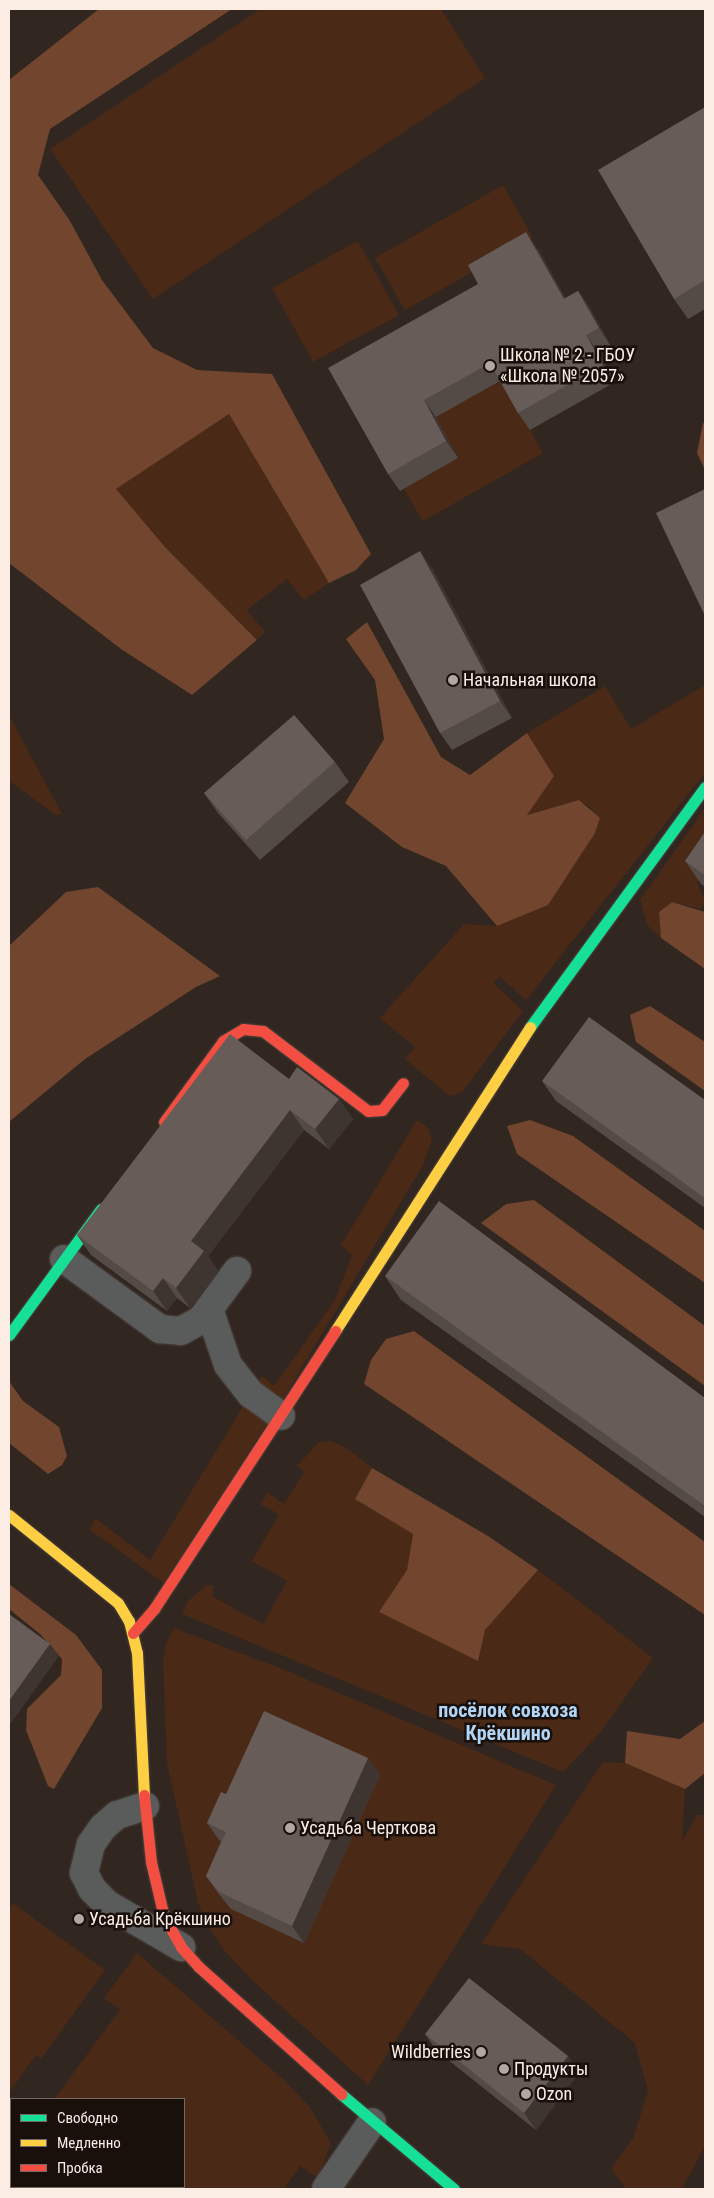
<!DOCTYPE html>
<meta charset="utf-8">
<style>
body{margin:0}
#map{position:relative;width:714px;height:2198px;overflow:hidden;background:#312620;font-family:"Roboto Condensed",sans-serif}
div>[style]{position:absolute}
.green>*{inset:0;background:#4a2916}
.forest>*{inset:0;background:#71452e}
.roads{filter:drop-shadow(0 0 1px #4c433d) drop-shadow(0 0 1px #4c433d)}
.street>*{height:28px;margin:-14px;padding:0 14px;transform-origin:14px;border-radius:14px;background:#5a5b5b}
.fast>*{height:11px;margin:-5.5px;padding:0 5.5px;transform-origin:5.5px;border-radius:5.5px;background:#16e098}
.slow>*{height:11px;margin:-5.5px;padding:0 5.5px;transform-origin:5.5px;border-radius:5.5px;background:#ffcf43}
.jam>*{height:11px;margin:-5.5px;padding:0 5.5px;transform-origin:5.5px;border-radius:5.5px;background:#f24e42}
.wall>*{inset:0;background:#554b46}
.shaded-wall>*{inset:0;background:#3f3530}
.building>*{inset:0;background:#675c57}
.dots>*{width:14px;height:14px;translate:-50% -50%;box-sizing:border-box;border:2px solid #19100b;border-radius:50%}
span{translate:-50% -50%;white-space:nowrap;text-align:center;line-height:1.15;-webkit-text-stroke:5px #19100b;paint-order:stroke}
.poi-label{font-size:18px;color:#fbece4}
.left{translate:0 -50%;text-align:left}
.right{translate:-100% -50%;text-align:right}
.quarter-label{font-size:20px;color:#b0d5f6;font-weight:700}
.frame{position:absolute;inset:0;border:10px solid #fbece4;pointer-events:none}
.legend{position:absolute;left:10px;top:2098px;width:175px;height:90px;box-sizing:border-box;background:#19100b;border:1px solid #736862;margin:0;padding:6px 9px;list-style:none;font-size:15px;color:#fbece4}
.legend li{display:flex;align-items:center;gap:10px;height:25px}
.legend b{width:25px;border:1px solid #736862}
</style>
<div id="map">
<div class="green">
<i style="clip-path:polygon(260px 9px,441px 9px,485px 78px,153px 299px,50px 149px)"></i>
<i style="clip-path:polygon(503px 185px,533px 238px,405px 310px,375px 258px)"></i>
<i style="clip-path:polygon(358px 241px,399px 315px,313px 362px,272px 288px)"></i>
<i style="clip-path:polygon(502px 380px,543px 453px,423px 521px,404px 489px,458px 458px,435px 417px)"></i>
<i style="clip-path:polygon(229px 414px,329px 583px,304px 600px,287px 579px,247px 610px,265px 632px,257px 640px,165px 547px,115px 489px)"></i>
<i style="clip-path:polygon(705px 685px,705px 773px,526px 1000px,500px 977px,493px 983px,523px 1011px,463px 1091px,453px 1096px,447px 1094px,405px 1059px,415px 1047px,380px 1018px,464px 924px,497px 926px,593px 810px,579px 800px,526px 815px,554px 776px,527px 733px,605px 686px,631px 729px)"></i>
<i style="clip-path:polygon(9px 715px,62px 814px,56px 815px,9px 781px)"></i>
<i style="clip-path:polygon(705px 808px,705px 870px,697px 882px,705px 901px,701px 909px,672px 902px,659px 913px,661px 938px,647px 925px,640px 900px)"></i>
<i style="clip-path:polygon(417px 1120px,428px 1128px,432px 1140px,423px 1165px,279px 1406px,254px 1388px,262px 1376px,274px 1386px,335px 1300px,352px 1255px,341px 1245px)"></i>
<i style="clip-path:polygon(248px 1398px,272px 1416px,164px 1583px,90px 1530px,95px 1518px,150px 1560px)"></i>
<i style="clip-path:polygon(331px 1441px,347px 1448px,372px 1468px,355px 1499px,413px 1534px,407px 1570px,379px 1612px,478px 1661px,485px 1630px,538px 1570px,653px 1658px,600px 1733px,563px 1772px,182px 1614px,188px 1601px,206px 1585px,214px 1586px,212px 1596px,263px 1624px,287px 1581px,252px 1561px,279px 1514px,260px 1504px,268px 1493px,284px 1504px,304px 1472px,297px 1466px,319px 1442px)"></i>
<i style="clip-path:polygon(evenodd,174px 1628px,280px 1668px,556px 1785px,368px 2085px,251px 1979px,225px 1951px,207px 1925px,198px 1903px,167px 1763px,163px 1662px,166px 1643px,174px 1628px,380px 1775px,238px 1849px,219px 1840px,380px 1775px)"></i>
<i style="clip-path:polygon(603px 1762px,625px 1763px,685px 1789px,682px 1841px,697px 1815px,705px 1815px,705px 2146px,682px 2189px,626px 2189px,611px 2169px,633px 2138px,648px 2091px,635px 2043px,520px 1949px,481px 1944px)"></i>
<i style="clip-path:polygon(14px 1904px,105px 1970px,41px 2059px,36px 2055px,9px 2093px,9px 1907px)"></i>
<i style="clip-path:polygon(137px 1953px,284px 2080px,309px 2106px,331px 2143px,318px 2178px,300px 2166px,284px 2189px,9px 2189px,11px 2158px,11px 2187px,184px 2187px,184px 2099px,54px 2099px,120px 2010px,104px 1998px)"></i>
</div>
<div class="forest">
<i style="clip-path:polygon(99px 9px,232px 9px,50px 129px,38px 175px,70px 221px,102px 280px,153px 348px,197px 370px,272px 374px,371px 554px,356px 570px,329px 583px,229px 414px,116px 489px,165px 547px,257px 640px,192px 695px,121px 649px,9px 563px,9px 80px)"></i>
<i style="clip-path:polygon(703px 423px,705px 424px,705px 470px,697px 453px)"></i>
<i style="clip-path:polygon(367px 622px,441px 757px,470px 775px,527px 733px,554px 776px,527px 815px,579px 800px,600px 818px,595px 833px,548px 905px,497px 926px,446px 866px,402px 847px,345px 803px,384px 739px,375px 680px,346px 639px)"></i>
<i style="clip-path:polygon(98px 887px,220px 976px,196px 987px,85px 1059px,9px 1122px,9px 946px,66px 892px)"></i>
<i style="clip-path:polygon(672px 902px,705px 912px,705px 969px,661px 938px,659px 912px)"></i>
<i style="clip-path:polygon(650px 1006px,705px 1042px,705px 1091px,636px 1042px,630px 1015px)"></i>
<i style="clip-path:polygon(530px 1120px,573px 1136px,705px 1231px,705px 1283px,517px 1154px,507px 1126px)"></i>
<i style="clip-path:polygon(534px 1200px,705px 1326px,705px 1386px,481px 1223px,506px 1204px)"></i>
<i style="clip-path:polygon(414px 1331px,705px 1542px,705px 1615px,364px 1384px,371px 1360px,386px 1339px)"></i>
<i style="clip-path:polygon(9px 1381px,23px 1401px,59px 1427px,67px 1456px,62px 1465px,48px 1474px,9px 1443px)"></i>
<i style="clip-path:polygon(372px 1468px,488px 1536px,538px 1570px,485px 1630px,478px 1661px,379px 1612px,407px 1570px,413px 1534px,355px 1499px)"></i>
<i style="clip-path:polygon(9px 1584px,76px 1635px,102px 1670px,102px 1708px,54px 1789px,48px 1786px,26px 1730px,27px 1709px,61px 1675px,62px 1659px,40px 1634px,9px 1609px)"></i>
<i style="clip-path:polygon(705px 1721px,705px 1773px,685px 1789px,625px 1763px,627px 1731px,680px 1739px)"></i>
</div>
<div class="roads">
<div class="street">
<i style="left:64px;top:1259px;width:119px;rotate:36.1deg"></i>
<i style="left:160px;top:1329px;width:21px;rotate:5deg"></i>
<i style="left:181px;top:1331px;width:23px;rotate:-29deg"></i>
<i style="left:201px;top:1320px;width:61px;rotate:-53.7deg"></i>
<i style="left:209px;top:1309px;width:59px;rotate:71.3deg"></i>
<i style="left:228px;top:1365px;width:37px;rotate:52deg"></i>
<i style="left:251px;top:1394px;width:37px;rotate:36deg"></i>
<i style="left:145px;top:1806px;width:29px;rotate:162deg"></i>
<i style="left:117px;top:1815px;width:18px;rotate:139deg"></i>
<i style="left:103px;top:1827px;width:21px;rotate:125deg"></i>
<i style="left:91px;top:1844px;width:30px;rotate:104deg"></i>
<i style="left:84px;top:1873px;width:18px;rotate:63deg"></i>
<i style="left:92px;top:1889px;width:21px;rotate:45deg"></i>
<i style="left:107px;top:1904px;width:86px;rotate:30.2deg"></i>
<i style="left:326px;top:2189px;width:81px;rotate:-55.5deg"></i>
</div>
<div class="fast">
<i style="left:530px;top:1027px;width:297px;rotate:-53.9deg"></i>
<i style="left:9px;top:1335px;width:156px;rotate:-53.9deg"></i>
<i style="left:341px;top:2094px;width:148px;rotate:40.1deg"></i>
</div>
<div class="slow">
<i style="left:335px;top:1331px;width:361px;rotate:-57.3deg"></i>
<i style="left:9px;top:1515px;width:140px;rotate:38.9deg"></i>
<i style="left:118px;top:1603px;width:21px;rotate:59deg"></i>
<i style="left:129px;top:1621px;width:33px;rotate:76deg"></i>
<i style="left:137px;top:1653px;width:142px;rotate:87.2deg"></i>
</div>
<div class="jam">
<i style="left:164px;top:1122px;width:100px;rotate:-53.9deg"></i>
<i style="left:223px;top:1041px;width:23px;rotate:-31deg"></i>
<i style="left:243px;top:1029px;width:20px;rotate:6deg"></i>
<i style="left:263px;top:1031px;width:132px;rotate:37.3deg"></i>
<i style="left:368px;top:1111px;width:14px;rotate:-4deg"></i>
<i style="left:382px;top:1110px;width:34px;rotate:-52deg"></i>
<i style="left:133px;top:1633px;width:32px;rotate:-49deg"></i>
<i style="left:154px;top:1609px;width:332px;rotate:-56.9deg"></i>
<i style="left:144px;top:1795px;width:67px;rotate:84deg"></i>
<i style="left:151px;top:1862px;width:57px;rotate:76.7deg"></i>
<i style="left:164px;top:1917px;width:34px;rotate:60deg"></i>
<i style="left:181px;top:1947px;width:27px;rotate:48deg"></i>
<i style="left:199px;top:1967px;width:191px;rotate:41.8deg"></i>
</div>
</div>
<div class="wall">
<i style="clip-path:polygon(705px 107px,705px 309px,688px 319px,674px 299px)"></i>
<i style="clip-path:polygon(538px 249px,565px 298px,578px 291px,590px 308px,610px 345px,598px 352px,615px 382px,530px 430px,518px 413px,500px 381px,436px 417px,458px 458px,400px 491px,388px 474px,478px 284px)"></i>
<i style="clip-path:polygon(432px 568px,512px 718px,452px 750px,440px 733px)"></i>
<i style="clip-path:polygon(335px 762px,349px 782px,260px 860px,218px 813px,204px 793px)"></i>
<i style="clip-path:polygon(705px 832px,705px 887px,701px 884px,685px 861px)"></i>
<i style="clip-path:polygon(289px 1079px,339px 1099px,353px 1119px,329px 1149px,304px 1130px,208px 1256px,218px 1271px,190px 1308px,177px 1298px,167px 1311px,91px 1255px,77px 1235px)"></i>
<i style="clip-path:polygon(542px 1081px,705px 1100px,705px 1208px,556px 1101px)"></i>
<i style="clip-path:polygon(385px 1276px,705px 1398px,705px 1517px,401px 1300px)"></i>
<i style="clip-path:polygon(368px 1758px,380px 1775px,304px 1943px,231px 1909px,218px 1893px,206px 1876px,221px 1841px,219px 1840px,207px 1823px,226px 1794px)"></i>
<i style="clip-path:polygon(425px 2034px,568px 2056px,579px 2073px,536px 2130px,437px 2051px)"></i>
</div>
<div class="shaded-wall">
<i style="clip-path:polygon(526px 232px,538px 249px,576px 316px,564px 299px)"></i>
<i style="clip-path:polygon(578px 291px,590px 308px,610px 345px,599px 328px)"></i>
<i style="clip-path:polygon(586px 335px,598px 352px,615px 382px,603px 365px)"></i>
<i style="clip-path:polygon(424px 400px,436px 417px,458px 458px,446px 441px)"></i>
<i style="clip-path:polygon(420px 551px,432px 568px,512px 718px,500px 701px)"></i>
<i style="clip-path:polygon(339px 1099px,353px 1119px,329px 1149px,315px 1129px)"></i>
<i style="clip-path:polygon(290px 1110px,304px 1130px,208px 1256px,218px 1271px,190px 1308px,176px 1288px,191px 1241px)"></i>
<i style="clip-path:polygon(163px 1278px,177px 1298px,167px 1311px,153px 1291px)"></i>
<i style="clip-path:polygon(50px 1644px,59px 1656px,9px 1726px,9px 1701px)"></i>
<i style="clip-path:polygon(368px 1758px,380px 1775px,304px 1943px,292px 1926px)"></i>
<i style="clip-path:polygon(568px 2056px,579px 2073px,536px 2130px,524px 2113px)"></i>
</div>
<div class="building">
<i style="clip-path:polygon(705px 107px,705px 280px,674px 299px,598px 170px)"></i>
<i style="clip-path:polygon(526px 232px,564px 299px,578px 291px,599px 328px,586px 335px,603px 365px,518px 413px,490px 363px,424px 400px,446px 441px,388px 474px,328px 368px,478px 284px,468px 265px)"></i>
<i style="clip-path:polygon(705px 489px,705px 616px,656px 513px)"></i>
<i style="clip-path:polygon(420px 551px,500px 701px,440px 733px,360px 585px)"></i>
<i style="clip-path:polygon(294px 715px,335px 762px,246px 840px,204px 793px)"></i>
<i style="clip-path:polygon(705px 832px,705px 875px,685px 861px)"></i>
<i style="clip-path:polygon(589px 1017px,705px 1100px,705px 1198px,542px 1081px)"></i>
<i style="clip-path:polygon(230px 1034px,289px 1079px,297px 1067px,339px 1099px,315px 1129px,290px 1110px,191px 1241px,204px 1251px,176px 1288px,163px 1278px,153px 1291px,77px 1235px)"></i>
<i style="clip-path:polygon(439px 1201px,705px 1398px,705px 1506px,385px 1276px)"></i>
<i style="clip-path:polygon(9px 1614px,50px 1644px,9px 1701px)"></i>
<i style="clip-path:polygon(264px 1711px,368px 1758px,292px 1926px,219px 1892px,206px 1876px,226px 1832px,207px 1823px,221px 1792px,226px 1794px)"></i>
<i style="clip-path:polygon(469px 1978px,568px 2056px,524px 2113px,425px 2034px)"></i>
</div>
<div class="dots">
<i style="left:490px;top:366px;background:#b4a79f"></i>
<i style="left:453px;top:680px;background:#b4a79f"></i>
<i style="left:290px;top:1828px;background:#b4a79f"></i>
<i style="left:79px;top:1919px;background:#b4a79f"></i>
<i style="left:481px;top:2052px;background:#b4a79f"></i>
<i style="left:504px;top:2069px;background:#b4a79f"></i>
<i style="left:526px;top:2094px;background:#b4a79f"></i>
</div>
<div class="poi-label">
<span class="left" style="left:500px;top:366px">Школа № 2 - ГБОУ<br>«Школа № 2057»</span>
<span class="left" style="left:463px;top:680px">Начальная школа</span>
<span class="left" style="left:300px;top:1828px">Усадьба Черткова</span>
<span class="left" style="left:89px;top:1919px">Усадьба Крёкшино</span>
<span class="right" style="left:471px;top:2052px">Wildberries</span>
<span class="left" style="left:514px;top:2069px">Продукты</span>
<span class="left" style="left:536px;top:2094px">Ozon</span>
</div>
<div class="quarter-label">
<span style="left:508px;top:1722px">посёлок совхоза<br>Крёкшино</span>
</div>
<div class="frame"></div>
<ul class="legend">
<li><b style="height:6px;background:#16e098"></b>Свободно</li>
<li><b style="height:6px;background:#ffcf43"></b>Медленно</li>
<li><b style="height:6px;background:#f24e42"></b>Пробка</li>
</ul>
</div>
